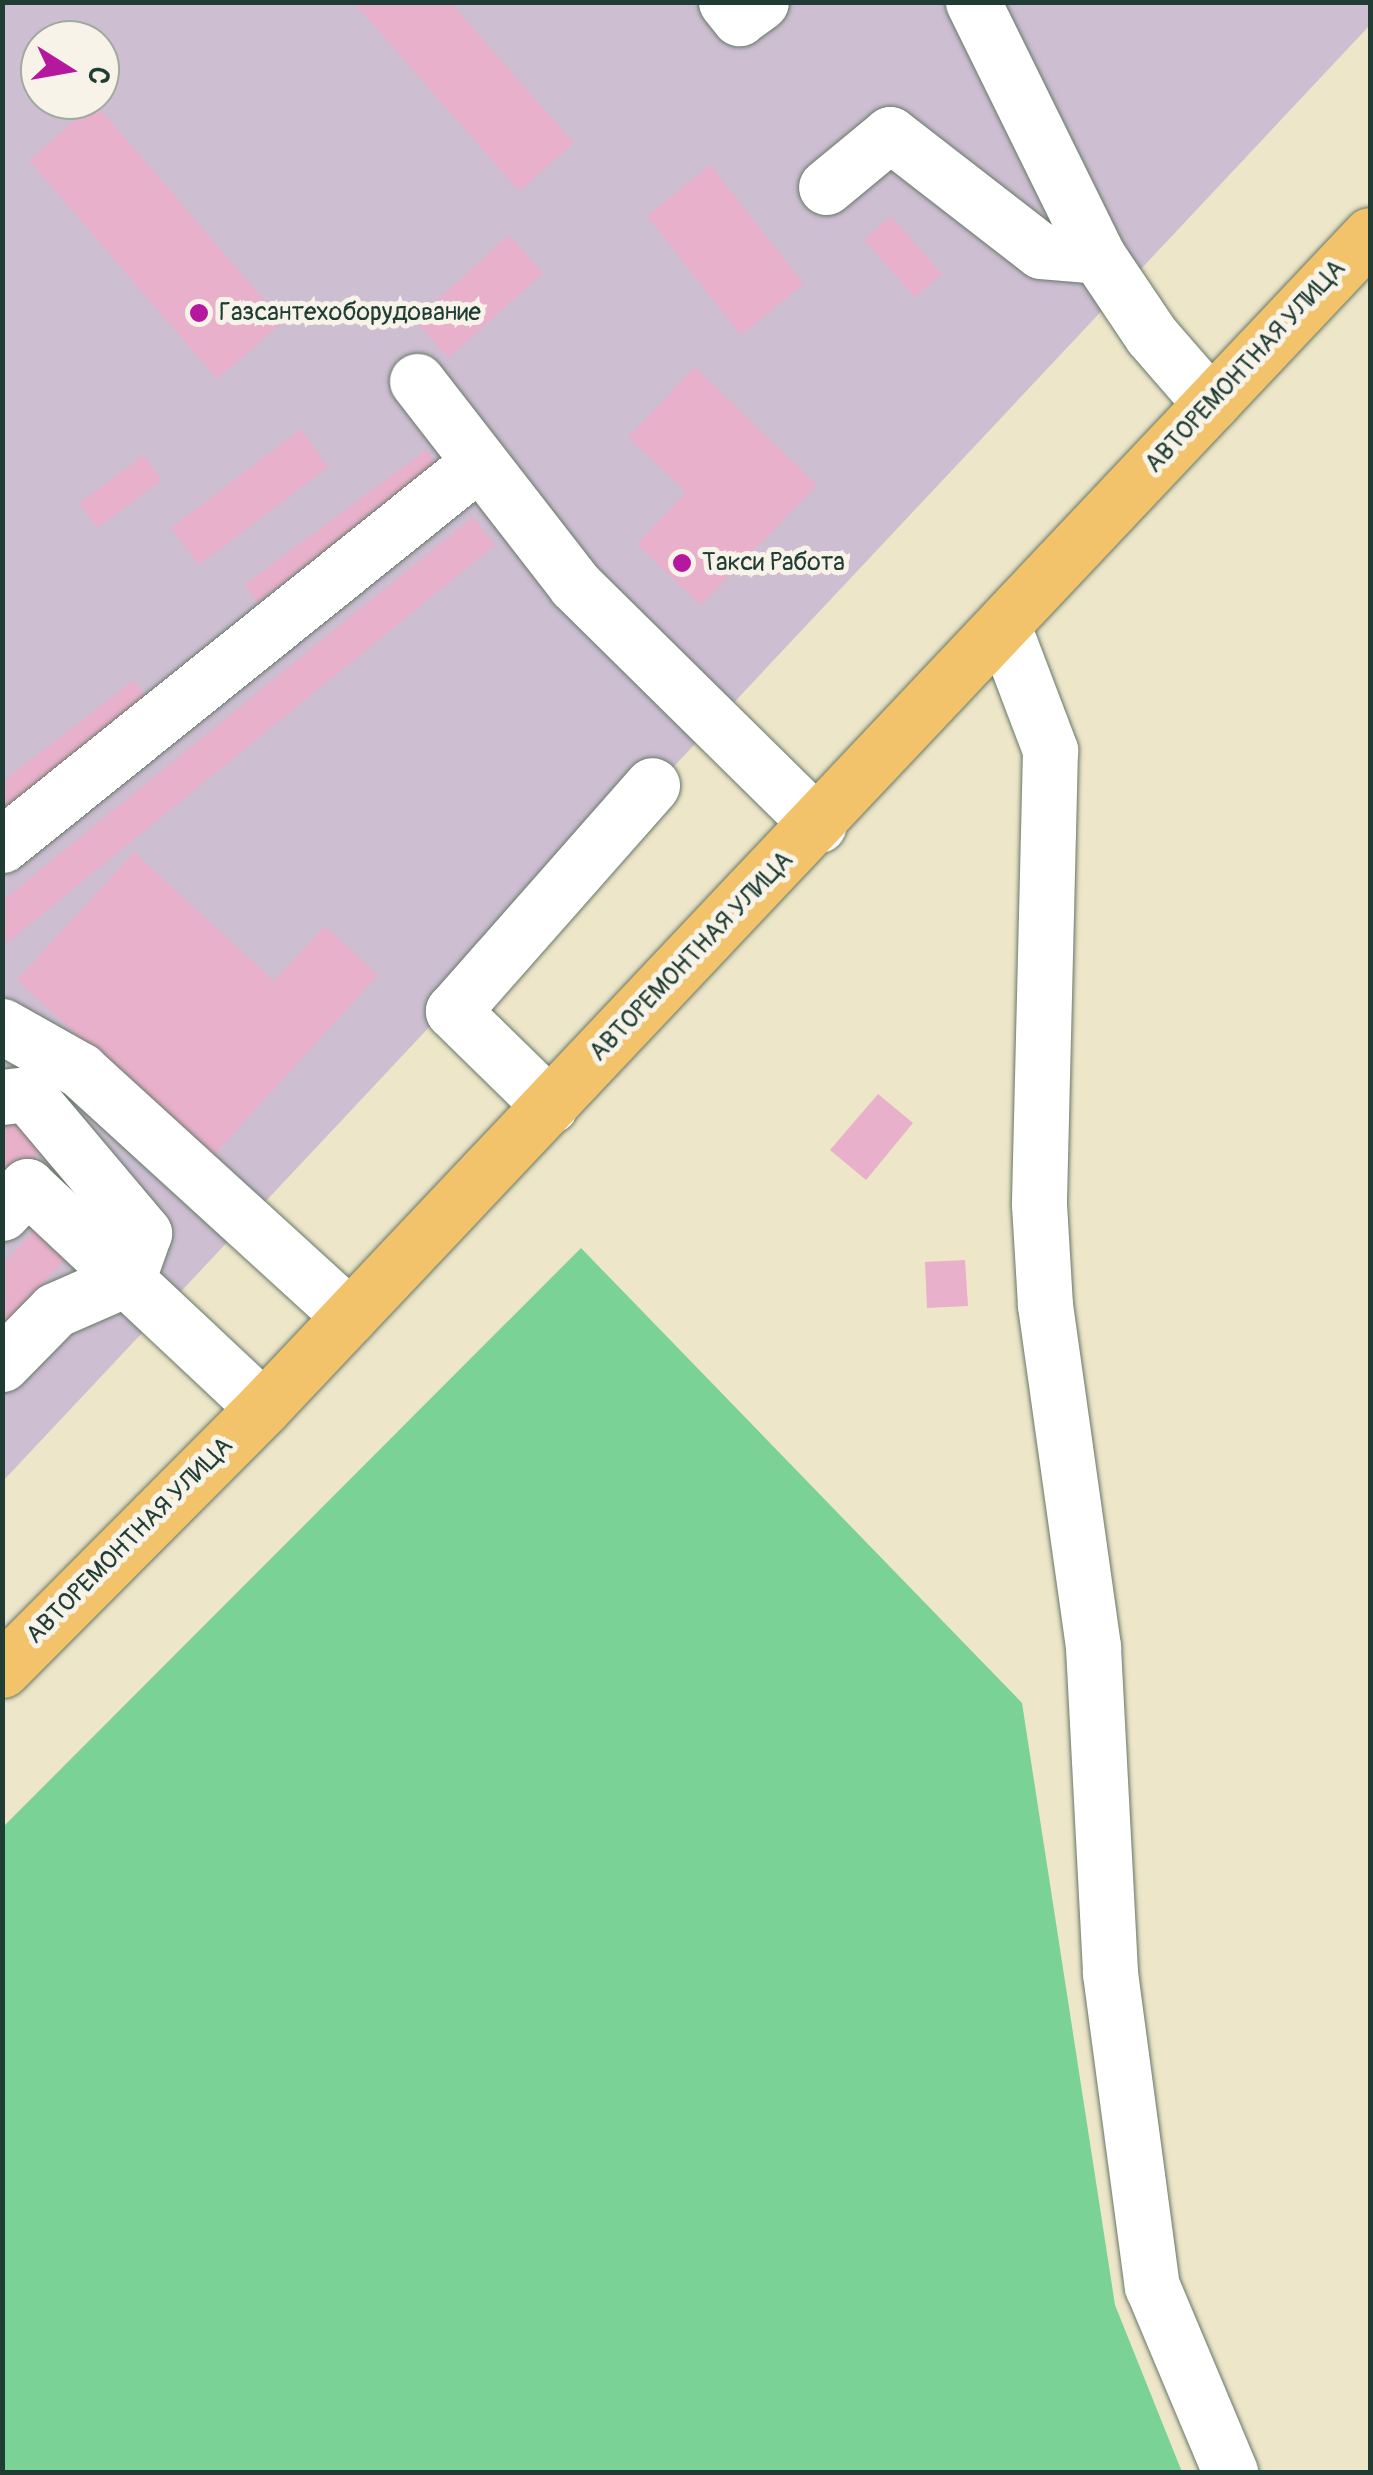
<!DOCTYPE html>
<meta charset="utf-8">
<style>
body{margin:0}
#map{position:relative;width:1373px;height:2475px;overflow:hidden;background:#ede6c9;font-family:Pangolin,sans-serif}
div>[style]{position:absolute}
.industrial>*{inset:0;background:#cdbed2}
.green>*{inset:0;background:#7ad297}
.building>*{inset:0;background:#e8b0cb}
.roads{filter:drop-shadow(0 0 2px #677868) drop-shadow(0 0 2px #677868)}
.minor>*{height:55px;margin:-27.5px;padding:0 27.5px;transform-origin:27.5px;border-radius:27.5px;background:#fff}
.major>*{height:55px;margin:-27.5px;padding:0 27.5px;transform-origin:27.5px;border-radius:27.5px;background:#f2c36a}
.dots>*{width:28px;height:28px;translate:-50% -50%;box-sizing:border-box;border:5px solid #f7f3e8;border-radius:50%}
span{translate:-50% -50%;white-space:nowrap;text-align:center;line-height:1.15;-webkit-text-stroke:10px #f7f3e8;paint-order:stroke}
.poi-label{font-size:25px;color:#1f3d34}
.left{translate:0 -50%;text-align:left}
.street-label{font-size:25px;color:#1f3d34}
.frame{position:absolute;inset:0;border:5px solid #1f3d34;pointer-events:none}
.north{position:absolute;left:20px;top:20px;width:100px;height:100px;box-sizing:border-box;background:#f7f3e8;border:2px solid #a1aaa0;border-radius:50%;rotate:101deg;font-size:28px;font-weight:700;line-height:40px;text-align:center;color:#1f3d34}
.north::after{content:'';display:block;margin:auto;width:35px;height:45px;background:#b5179e;clip-path:polygon(50% 0,100% 100%,50% 72%,0 100%)}
</style>
<div id="map">
<div class="industrial">
<i style="clip-path:polygon(evenodd,3px 3px,1370px 3px,1370px 25px,3px 1481px,3px 3px,40px 40px,100px 40px,100px 100px,40px 100px,40px 40px)"></i>
</div>
<div class="green">
<i style="clip-path:polygon(581px 1248px,1022px 1703px,1115px 2305px,1182px 2472px,3px 2472px,3px 1827px)"></i>
</div>
<div class="building">
<i style="clip-path:polygon(353px 2px,450px 2px,574px 143px,519px 191px)"></i>
<i style="clip-path:polygon(95px 103px,283px 322px,217px 379px,29px 160px)"></i>
<i style="clip-path:polygon(710px 165px,804px 284px,741px 335px,647px 216px)"></i>
<i style="clip-path:polygon(891px 216px,942px 274px,915px 297px,864px 240px)"></i>
<i style="clip-path:polygon(509px 235px,543px 273px,448px 358px,415px 320px)"></i>
<i style="clip-path:polygon(695px 367px,817px 485px,701px 605px,637px 544px,686px 492px,628px 437px)"></i>
<i style="clip-path:polygon(301px 429px,328px 467px,199px 565px,171px 528px)"></i>
<i style="clip-path:polygon(426px 450px,438px 467px,257px 602px,244px 585px)"></i>
<i style="clip-path:polygon(144px 455px,162px 480px,97px 528px,79px 503px)"></i>
<i style="clip-path:polygon(473px 517px,495px 545px,2px 947px,2px 901px)"></i>
<i style="clip-path:polygon(134px 680px,153px 705px,2px 822px,2px 782px)"></i>
<i style="clip-path:polygon(134px 852px,274px 981px,325px 926px,378px 975px,211px 1158px,17px 980px)"></i>
<i style="clip-path:polygon(878px 1094px,913px 1123px,866px 1180px,830px 1150px)"></i>
<i style="clip-path:polygon(18px 1112px,49px 1142px,2px 1191px,2px 1129px)"></i>
<i style="clip-path:polygon(41px 1224px,72px 1252px,2px 1326px,2px 1265px)"></i>
<i style="clip-path:polygon(965px 1260px,968px 1306px,927px 1308px,925px 1262px)"></i>
</div>
<div class="roads">
<div class="minor">
<i style="left:726px;top:2px;width:21px;rotate:51deg"></i>
<i style="left:739px;top:18px;width:27px;rotate:-36deg"></i>
<i style="left:973px;top:2px;width:283px;rotate:63.8deg"></i>
<i style="left:1098px;top:256px;width:95px;rotate:56.1deg"></i>
<i style="left:1151px;top:335px;width:91px;rotate:49deg"></i>
<i style="left:826px;top:187px;width:83px;rotate:-39.6deg"></i>
<i style="left:890px;top:134px;width:191px;rotate:37.8deg"></i>
<i style="left:1041px;top:251px;width:57px;rotate:5deg"></i>
<i style="left:417px;top:381px;width:258px;rotate:52.2deg"></i>
<i style="left:575px;top:585px;width:342px;rotate:44.6deg"></i>
<i style="left:1003px;top:626px;width:133px;rotate:69.2deg"></i>
<i style="left:1050px;top:750px;width:454px;rotate:91.4deg"></i>
<i style="left:1039px;top:1204px;width:101px;rotate:86.6deg"></i>
<i style="left:1045px;top:1305px;width:345px;rotate:82deg"></i>
<i style="left:1093px;top:1647px;width:326px;rotate:87deg"></i>
<i style="left:1110px;top:1973px;width:316px;rotate:82.4deg"></i>
<i style="left:1152px;top:2286px;width:202px;rotate:67.2deg"></i>
<i style="left:2px;top:845px;width:612px;rotate:-38.76deg"></i>
<i style="left:2px;top:1026px;width:90px;rotate:29.4deg"></i>
<i style="left:80px;top:1070px;width:365px;rotate:42.4deg"></i>
<i style="left:2px;top:1097px;width:25px;rotate:-7deg"></i>
<i style="left:27px;top:1094px;width:182px;rotate:49.9deg"></i>
<i style="left:144px;top:1233px;width:48px;rotate:109.6deg"></i>
<i style="left:128px;top:1278px;width:80px;rotate:156.3deg"></i>
<i style="left:55px;top:1310px;width:76px;rotate:134.5deg"></i>
<i style="left:550px;top:1106px;width:136px;rotate:-135.6deg"></i>
<i style="left:453px;top:1011px;width:301px;rotate:-48.6deg"></i>
<i style="left:2px;top:1213px;width:37px;rotate:-47deg"></i>
<i style="left:27px;top:1186px;width:324px;rotate:43.2deg"></i>
</div>
<div class="major">
<i style="left:2px;top:1670px;width:370px;rotate:-45.1deg"></i>
<i style="left:263px;top:1408px;width:1613px;rotate:-46.66deg"></i>
</div>
</div>
<div class="dots">
<i style="left:199px;top:313px;background:#b5179e"></i>
<i style="left:682px;top:563px;background:#b5179e"></i>
</div>
<div class="poi-label">
<span class="left" style="left:219px;top:313px">Газсантехоборудование</span>
<span class="left" style="left:702px;top:563px">Такси Работа</span>
</div>
<div class="street-label">
<span style="left:1246px;top:367px;rotate:-47deg">АВТОРЕМОНТНАЯ УЛИЦА</span>
<span style="left:692px;top:957px;rotate:-46deg">АВТОРЕМОНТНАЯ УЛИЦА</span>
<span style="left:130px;top:1541px;rotate:-45deg">АВТОРЕМОНТНАЯ УЛИЦА</span>
</div>
<div class="frame"></div>
<div class="north">С</div>
</div>
